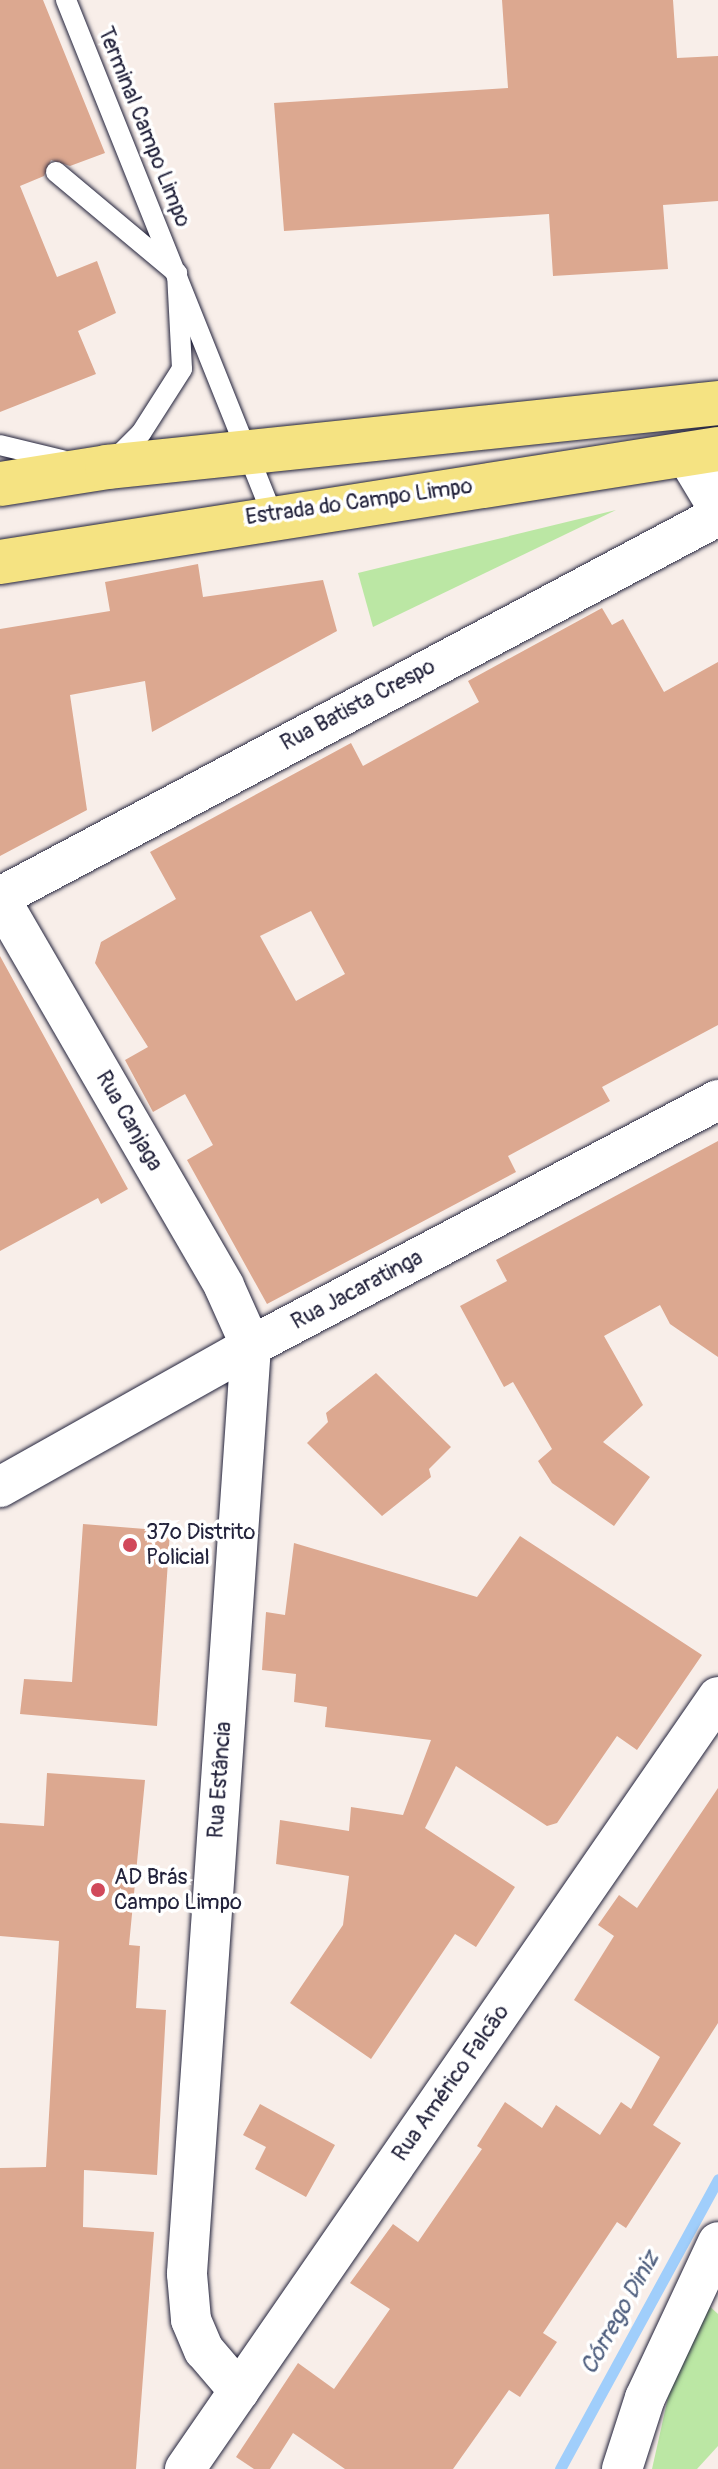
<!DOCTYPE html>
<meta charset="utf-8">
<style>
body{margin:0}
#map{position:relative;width:718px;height:2469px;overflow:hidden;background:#f8eee9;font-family:Pangolin,sans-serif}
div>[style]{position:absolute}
.green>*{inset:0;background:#bbe7a4}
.stream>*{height:11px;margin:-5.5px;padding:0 5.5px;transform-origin:5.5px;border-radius:5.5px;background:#a0cefb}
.building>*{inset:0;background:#dca890}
.roads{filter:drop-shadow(0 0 2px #22223b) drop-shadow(0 0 2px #22223b)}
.service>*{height:20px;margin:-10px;padding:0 10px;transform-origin:10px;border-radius:10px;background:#fff}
.minor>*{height:40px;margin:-20px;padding:0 20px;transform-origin:20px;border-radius:20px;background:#fff}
.primary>*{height:44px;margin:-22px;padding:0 22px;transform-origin:22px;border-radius:22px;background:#f5e382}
.dots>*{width:22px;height:22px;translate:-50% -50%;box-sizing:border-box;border:4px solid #fff;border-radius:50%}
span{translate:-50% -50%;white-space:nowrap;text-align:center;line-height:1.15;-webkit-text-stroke:7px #fff;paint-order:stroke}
.street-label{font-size:22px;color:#22223b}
.poi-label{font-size:22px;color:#22223b}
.left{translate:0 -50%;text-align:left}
.water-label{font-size:24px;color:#4e5e7e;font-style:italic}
</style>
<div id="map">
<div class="green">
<i style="clip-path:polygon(616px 510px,373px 627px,358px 573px)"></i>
<i style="clip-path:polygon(692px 2290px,718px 2314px,718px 2446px,697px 2469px,652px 2469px)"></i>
</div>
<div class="stream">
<i style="left:560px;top:2469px;width:330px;rotate:-61.4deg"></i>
</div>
<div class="building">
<i style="clip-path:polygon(0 0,43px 0,105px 153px,70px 166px,51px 160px,44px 176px,20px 186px,57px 277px,97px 261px,116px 313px,78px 331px,96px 374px,0 412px)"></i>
<i style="clip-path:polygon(502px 0,673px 0,677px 58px,718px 56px,718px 201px,663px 205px,668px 269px,553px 276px,549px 214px,284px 231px,274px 103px,508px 88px)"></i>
<i style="clip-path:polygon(198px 564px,203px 597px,323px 580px,337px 631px,152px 732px,145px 681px,70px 695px,87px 810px,0 856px,0 629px,110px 611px,105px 582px)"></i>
<i style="clip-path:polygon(evenodd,602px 608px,612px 625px,623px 619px,664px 692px,718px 662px,718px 1025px,602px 1087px,610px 1101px,508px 1156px,516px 1172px,267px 1304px,187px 1160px,213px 1145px,185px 1094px,153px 1112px,125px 1060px,148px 1047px,95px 963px,101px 942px,176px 899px,150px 852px,351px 743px,363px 766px,423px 733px,479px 702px,468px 681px,602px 608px,311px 911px,345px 974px,296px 1001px,260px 936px,311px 911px)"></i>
<i style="clip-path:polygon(0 956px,128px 1189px,101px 1204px,98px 1198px,0 1251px)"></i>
<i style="clip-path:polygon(718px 1141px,718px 1357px,670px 1324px,660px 1305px,604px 1336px,643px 1405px,603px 1442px,650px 1477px,614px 1526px,552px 1483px,538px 1461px,552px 1449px,513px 1382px,504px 1387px,460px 1306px,507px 1281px,496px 1260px)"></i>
<i style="clip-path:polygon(376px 1373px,451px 1447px,429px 1469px,431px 1477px,382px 1516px,307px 1443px,328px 1422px,326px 1413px)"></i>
<i style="clip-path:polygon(83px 1524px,170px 1531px,157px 1726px,20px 1714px,24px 1679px,72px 1682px)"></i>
<i style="clip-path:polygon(520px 1536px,702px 1655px,637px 1750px,617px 1736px,557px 1823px,547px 1826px,456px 1766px,425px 1828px,515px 1887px,476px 1947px,455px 1934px,371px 2059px,290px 2003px,343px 1925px,349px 1876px,276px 1864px,280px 1820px,349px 1831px,351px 1807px,403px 1815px,431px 1740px,325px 1727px,327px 1707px,294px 1702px,296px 1674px,262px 1670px,266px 1612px,285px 1615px,294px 1543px,477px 1597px)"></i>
<i style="clip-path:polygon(47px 1773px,145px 1780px,129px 1945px,140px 1946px,136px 2008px,166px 2010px,157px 2175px,84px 2170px,83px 2227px,154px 2232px,136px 2469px,0 2469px,0 2168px,46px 2167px,59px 1941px,0 1936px,0 1823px,44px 1826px)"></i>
<i style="clip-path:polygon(718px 1788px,718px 2023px,653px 2125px,681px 2143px,626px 2228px,617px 2222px,543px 2333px,557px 2342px,520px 2397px,509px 2390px,453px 2469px,345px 2469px,293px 2433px,270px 2469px,254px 2469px,236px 2457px,298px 2363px,334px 2389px,390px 2309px,350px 2283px,393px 2224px,418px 2242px,482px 2149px,477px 2146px,505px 2102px,542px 2128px,556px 2105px,600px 2135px,621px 2102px,631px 2109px,660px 2057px,574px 2000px,614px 1936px,598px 1925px,619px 1895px,637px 1908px)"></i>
<i style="clip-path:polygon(260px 2104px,335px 2145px,306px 2197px,255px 2169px,266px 2147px,243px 2135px)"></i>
</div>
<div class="roads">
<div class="service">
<i style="left:66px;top:0;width:554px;rotate:68.16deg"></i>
<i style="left:56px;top:172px;width:158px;rotate:39.9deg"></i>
<i style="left:177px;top:273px;width:96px;rotate:87deg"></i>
<i style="left:182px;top:369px;width:76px;rotate:122.6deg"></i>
<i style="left:141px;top:433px;width:38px;rotate:135deg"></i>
<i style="left:0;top:445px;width:64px;rotate:13.6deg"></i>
</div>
<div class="minor">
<i style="left:685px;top:453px;width:64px;rotate:59deg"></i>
<i style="left:0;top:897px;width:813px;rotate:-27.95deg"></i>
<i style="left:0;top:899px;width:447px;rotate:59.9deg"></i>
<i style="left:224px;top:1286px;width:66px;rotate:65.8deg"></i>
<i style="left:251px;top:1346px;width:930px;rotate:93.95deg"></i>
<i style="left:187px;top:2274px;width:46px;rotate:85deg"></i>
<i style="left:191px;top:2320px;width:33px;rotate:67deg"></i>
<i style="left:204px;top:2350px;width:54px;rotate:49.5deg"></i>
<i style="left:0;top:1487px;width:288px;rotate:-29.3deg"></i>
<i style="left:251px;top:1346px;width:528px;rotate:-27.78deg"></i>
<i style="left:185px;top:2469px;width:938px;rotate:-55.38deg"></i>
<i style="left:622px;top:2469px;width:75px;rotate:-72.1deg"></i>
<i style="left:645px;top:2398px;width:172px;rotate:-64.9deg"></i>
</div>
<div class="primary">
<i style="left:0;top:484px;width:108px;rotate:-9deg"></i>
<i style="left:107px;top:467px;width:614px;rotate:-5.98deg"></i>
<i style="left:0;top:562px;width:727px;rotate:-8.94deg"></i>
</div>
</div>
<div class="dots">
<i style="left:130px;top:1545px;background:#d1495b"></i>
<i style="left:98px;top:1890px;background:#d1495b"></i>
</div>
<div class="street-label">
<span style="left:144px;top:127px;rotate:68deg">Terminal Campo Limpo</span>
<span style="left:359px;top:502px;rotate:-8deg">Estrada do Campo Limpo</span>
<span style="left:358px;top:705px;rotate:-28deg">Rua Batista Crespo</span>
<span style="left:129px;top:1121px;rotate:60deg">Rua Canjaga</span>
<span style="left:357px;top:1290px;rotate:-28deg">Rua Jacaratinga</span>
<span style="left:220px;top:1780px;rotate:-86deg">Rua Estância</span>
<span style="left:451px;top:2083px;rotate:-55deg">Rua Américo Falcão</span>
</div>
<div class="poi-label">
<span class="left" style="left:146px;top:1545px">37º Distrito<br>Policial</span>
<span class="left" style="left:114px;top:1890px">AD Brás<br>Campo Limpo</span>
</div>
<div class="water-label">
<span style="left:620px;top:2313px;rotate:-61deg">Córrego Diniz</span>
</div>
</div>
